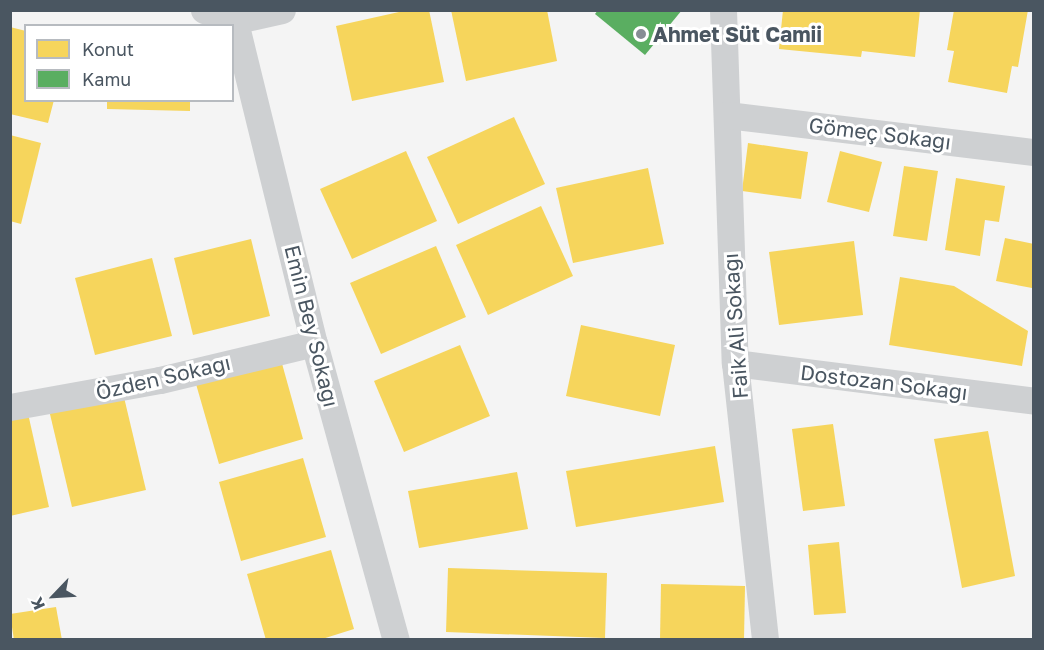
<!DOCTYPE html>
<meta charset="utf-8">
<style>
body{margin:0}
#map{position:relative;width:1044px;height:650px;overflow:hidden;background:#f4f4f4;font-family:"Golos Text",sans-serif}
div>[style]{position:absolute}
.homes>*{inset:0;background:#f6d55c}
.public>*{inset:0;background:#5aae61}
.minor>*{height:27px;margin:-13.5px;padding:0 13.5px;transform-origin:13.5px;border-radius:13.5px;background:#ced0d2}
.dots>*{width:16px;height:16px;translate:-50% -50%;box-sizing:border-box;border:3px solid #fff;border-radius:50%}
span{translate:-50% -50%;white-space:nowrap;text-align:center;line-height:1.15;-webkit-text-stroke:6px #fff;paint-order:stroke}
.poi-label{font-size:21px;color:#4a5661;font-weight:700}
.left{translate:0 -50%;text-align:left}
.street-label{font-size:21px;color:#4a5661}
.frame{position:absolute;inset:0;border:12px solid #4a5661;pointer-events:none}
.legend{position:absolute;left:24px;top:24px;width:210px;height:78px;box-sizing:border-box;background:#fff;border:2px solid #b7bbc0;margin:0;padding:8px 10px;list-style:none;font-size:18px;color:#4a5661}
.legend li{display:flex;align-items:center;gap:12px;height:30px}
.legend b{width:30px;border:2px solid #b7bbc0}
.north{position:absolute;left:24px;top:566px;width:60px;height:60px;-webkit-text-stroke:4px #fff;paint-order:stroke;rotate:245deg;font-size:16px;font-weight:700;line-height:24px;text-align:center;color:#4a5661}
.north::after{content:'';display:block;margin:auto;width:21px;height:27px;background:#4a5661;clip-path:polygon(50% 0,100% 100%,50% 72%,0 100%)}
</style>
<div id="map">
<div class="homes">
<i style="clip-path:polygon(408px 10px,429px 10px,444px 82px,352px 101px,336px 26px)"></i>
<i style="clip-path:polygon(451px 10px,547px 10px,557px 61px,466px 81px)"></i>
<i style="clip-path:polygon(783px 10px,920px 10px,915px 57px,862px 51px,861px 57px,779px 49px)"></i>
<i style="clip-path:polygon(954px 10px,1028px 10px,1018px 67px,1012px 66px,1007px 93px,948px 82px,954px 51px,947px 50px)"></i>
<i style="clip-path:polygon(10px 27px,26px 31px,26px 100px,54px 100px,48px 123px,10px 114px)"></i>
<i style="clip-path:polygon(107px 100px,190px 100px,190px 111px,107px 109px)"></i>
<i style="clip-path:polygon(514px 117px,545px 184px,458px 224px,427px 157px)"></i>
<i style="clip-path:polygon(10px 135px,41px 143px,21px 224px,10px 221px)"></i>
<i style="clip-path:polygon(748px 143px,808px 152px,801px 199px,742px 191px)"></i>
<i style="clip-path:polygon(406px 151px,437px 221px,352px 259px,320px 189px)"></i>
<i style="clip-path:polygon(840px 151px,882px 162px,869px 212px,827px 202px)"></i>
<i style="clip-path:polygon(904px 166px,938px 171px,927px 241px,893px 236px)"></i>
<i style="clip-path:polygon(648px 168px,664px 244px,573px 263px,556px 188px)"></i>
<i style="clip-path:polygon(956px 178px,1005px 186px,999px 222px,985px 220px,980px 256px,945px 250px)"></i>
<i style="clip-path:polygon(541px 206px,573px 276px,488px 315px,456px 245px)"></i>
<i style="clip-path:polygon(1005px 238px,1034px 244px,1032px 288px,996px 281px)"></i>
<i style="clip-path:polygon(251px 239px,270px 316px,193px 335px,174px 258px)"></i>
<i style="clip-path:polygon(854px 241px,863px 315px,779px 325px,769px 252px)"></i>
<i style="clip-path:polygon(436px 246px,466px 317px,381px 354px,350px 283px)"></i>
<i style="clip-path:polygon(152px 258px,172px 336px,95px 355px,75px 278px)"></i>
<i style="clip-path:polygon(900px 277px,954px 286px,1028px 331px,1022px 366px,889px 345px)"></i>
<i style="clip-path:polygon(581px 325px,675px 345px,660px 416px,566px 396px)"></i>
<i style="clip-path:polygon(460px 345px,490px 416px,404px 452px,374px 381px)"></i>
<i style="clip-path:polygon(281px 360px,303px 439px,219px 464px,196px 384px)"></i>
<i style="clip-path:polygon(123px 393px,146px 490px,72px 507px,49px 410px)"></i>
<i style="clip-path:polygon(27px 409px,49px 507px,10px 516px,10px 413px)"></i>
<i style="clip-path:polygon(833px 424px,845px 506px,803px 511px,792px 429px)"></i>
<i style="clip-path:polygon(988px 431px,1015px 576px,962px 588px,934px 439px)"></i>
<i style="clip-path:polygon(715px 446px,724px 502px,576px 527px,566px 471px)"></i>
<i style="clip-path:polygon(303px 458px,326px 537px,241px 561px,219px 482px)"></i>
<i style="clip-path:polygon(517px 472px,528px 529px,419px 548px,408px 491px)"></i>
<i style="clip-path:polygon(839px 542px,846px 613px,814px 615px,808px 545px)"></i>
<i style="clip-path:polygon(331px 550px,354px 629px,319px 640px,266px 640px,247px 574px)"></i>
<i style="clip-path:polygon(448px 568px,607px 573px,605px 638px,446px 632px)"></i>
<i style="clip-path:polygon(661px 584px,745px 586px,744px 640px,660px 640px)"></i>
<i style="clip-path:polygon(56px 607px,62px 640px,14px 640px,10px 614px)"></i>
</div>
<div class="public">
<i style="clip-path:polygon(598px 10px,682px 10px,645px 55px,595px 14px)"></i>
</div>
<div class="minor">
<i style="left:204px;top:10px;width:34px;rotate:17deg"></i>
<i style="left:237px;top:20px;width:46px;rotate:-12.5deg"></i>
<i style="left:232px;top:10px;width:343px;rotate:76.2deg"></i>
<i style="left:314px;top:343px;width:308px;rotate:74.6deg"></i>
<i style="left:723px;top:10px;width:353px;rotate:88.1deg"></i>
<i style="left:735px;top:363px;width:279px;rotate:83.8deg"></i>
<i style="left:727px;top:115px;width:309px;rotate:6.9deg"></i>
<i style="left:735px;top:363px;width:301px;rotate:7.2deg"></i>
<i style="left:10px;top:407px;width:152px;rotate:-10.2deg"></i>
<i style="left:160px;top:380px;width:158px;rotate:-13.5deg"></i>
</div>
<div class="dots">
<i style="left:641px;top:34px;background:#868d94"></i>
</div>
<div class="poi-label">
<span class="left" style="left:653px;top:34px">Ahmet Süt Camii</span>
</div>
<div class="street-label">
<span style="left:880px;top:133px;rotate:7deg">Gömeç Sokağı</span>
<span style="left:312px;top:326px;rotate:76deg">Emin Bey Sokağı</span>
<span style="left:735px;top:326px;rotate:-94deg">Faik Ali Sokağı</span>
<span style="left:163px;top:377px;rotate:-13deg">Özden Sokağı</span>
<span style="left:884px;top:382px;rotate:7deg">Dostozan Sokağı</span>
</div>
<div class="frame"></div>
<ul class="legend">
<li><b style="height:16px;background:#f6d55c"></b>Konut</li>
<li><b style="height:16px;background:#5aae61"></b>Kamu</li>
</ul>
<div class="north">K</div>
</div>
